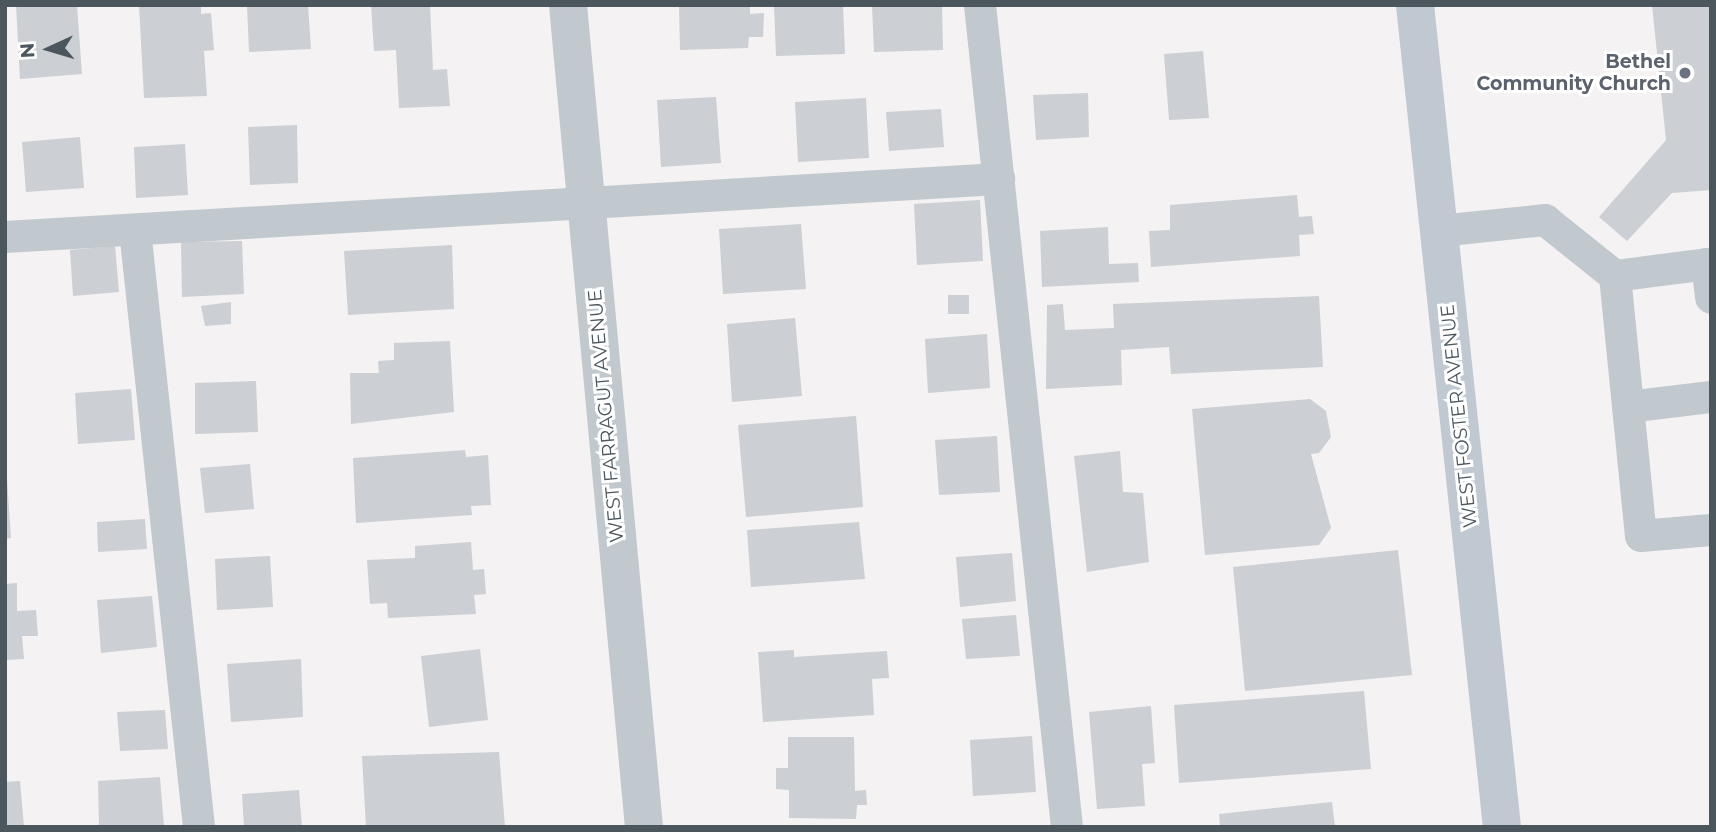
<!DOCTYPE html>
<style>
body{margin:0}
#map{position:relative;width:1716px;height:832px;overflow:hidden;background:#f4f2f2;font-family:Montserrat,sans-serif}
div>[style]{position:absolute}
.building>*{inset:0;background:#cccfd3}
.lane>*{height:32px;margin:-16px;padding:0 16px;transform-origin:16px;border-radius:16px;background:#c1c9ce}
.street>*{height:38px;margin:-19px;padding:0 19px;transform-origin:19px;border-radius:19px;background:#c1c9ce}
.secondary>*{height:38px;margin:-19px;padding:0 19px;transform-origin:19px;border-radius:19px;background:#c0c9d1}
.dots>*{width:19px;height:19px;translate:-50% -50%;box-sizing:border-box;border:4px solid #fff;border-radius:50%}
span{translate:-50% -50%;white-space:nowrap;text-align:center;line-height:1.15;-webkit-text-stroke:6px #fff;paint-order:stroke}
.worship-label{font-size:19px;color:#5b616d;font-weight:700}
.right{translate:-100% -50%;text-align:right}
.street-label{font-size:19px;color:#4b565d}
.frame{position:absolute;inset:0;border:7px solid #4b565d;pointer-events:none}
.north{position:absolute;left:14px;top:14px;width:70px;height:70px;-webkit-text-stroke:5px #fff;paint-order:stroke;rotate:266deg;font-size:19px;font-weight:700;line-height:28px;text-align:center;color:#4b565d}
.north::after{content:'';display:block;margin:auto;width:24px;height:32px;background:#4b565d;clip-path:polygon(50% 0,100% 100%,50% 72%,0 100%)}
</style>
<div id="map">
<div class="building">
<i style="clip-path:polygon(16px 5px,77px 5px,82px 74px,20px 79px)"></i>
<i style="clip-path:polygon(139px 5px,201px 5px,201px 14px,211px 13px,214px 50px,204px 51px,207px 96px,144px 98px)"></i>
<i style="clip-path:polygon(247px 5px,308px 5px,311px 49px,249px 52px)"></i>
<i style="clip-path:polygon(371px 5px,430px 5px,433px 70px,447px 69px,450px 106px,399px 108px,396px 50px,374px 51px)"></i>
<i style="clip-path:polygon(679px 5px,750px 5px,750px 14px,764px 13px,763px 37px,749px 37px,748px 48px,680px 50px)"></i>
<i style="clip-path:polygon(774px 5px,843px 5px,845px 54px,776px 56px)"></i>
<i style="clip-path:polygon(872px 5px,942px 5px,943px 50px,874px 52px)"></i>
<i style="clip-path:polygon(1652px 5px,1711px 5px,1711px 190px,1672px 193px,1627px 241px,1599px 217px,1666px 140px)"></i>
<i style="clip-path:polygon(1203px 51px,1209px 118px,1169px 120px,1164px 54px)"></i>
<i style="clip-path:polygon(1088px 93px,1089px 137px,1036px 140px,1033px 95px)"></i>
<i style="clip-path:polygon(716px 97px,721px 163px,661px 167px,657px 100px)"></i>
<i style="clip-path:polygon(866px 98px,869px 158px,798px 162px,795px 102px)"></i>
<i style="clip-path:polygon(941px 109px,944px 147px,889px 151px,886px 112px)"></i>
<i style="clip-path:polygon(297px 125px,298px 183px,250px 185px,248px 127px)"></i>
<i style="clip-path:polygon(80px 137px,84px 188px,26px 192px,22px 142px)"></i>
<i style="clip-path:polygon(185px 144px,188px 195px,136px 198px,134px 147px)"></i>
<i style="clip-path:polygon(1297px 195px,1299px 217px,1312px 216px,1314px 234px,1299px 235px,1300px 256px,1151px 267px,1149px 231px,1170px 230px,1170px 205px)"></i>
<i style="clip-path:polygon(980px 200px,983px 261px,917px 265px,914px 204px)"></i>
<i style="clip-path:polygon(801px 224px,806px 289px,723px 294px,719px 229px)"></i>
<i style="clip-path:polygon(1108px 227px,1109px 264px,1138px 263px,1139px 282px,1042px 287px,1040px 231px)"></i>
<i style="clip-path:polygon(242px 241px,244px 294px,182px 297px,181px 242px)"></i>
<i style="clip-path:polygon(452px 245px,454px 309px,348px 315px,344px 251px)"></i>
<i style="clip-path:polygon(115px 246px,119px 292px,73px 296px,70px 250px)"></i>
<i style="clip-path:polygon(948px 295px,969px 295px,969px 314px,948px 314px)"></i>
<i style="clip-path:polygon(1319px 296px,1323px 367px,1171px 374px,1169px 347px,1121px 350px,1122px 385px,1046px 389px,1047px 305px,1063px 304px,1065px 330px,1114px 328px,1113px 304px)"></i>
<i style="clip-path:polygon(231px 302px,231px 324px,205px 326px,201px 306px)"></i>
<i style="clip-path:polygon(795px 318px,802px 396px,732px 402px,727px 324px)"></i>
<i style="clip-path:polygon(987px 334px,990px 388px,928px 393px,925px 339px)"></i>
<i style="clip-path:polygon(450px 341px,454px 412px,351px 424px,350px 373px,379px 373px,378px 361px,394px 360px,394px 343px)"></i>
<i style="clip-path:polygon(256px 381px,258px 432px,195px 434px,195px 383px)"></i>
<i style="clip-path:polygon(131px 389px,135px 440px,78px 444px,75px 393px)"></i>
<i style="clip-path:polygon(1310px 399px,1326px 411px,1331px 437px,1319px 453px,1311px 454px,1331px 528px,1319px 545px,1205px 555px,1192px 409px)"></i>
<i style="clip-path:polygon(856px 416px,863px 507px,746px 517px,738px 425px)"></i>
<i style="clip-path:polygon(997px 436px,1000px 492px,939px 495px,935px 440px)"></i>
<i style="clip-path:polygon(465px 450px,466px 457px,488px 455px,491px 505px,471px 506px,472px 515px,356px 523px,353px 458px)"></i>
<i style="clip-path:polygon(1120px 451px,1123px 492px,1143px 493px,1149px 562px,1087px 572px,1074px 456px)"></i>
<i style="clip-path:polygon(250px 464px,254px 509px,205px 513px,200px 468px)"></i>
<i style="clip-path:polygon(5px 479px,7px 479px,11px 538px,5px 539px)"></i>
<i style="clip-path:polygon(145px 519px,147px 549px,98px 552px,97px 522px)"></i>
<i style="clip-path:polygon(859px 522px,865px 579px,751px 587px,747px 530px)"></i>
<i style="clip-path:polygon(471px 542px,473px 570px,484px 569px,486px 594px,474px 595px,476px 614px,388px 618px,387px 603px,370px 604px,367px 560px,415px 558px,415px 546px)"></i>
<i style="clip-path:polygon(1398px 550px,1412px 675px,1245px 691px,1233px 567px)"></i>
<i style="clip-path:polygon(1012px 553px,1016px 601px,960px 607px,956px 557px)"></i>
<i style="clip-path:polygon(270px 556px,273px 607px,217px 610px,215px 559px)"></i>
<i style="clip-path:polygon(17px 583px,17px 611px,36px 610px,38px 636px,22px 636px,24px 659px,5px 660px,5px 584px)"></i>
<i style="clip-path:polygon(152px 596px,157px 647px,101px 653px,97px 600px)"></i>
<i style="clip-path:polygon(1016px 615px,1020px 656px,966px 659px,962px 619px)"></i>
<i style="clip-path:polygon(480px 649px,488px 720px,429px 727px,421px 656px)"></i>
<i style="clip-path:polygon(794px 650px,794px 657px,887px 651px,889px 678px,872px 679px,874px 715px,763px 722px,758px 652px)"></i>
<i style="clip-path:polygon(301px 659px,303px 717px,231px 722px,227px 664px)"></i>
<i style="clip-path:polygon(1364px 691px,1371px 769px,1179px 783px,1174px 705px)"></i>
<i style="clip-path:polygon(1151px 706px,1155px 763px,1142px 764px,1145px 806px,1097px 809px,1089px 712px)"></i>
<i style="clip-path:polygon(165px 710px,168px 749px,120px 751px,117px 712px)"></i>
<i style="clip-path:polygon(1032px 736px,1036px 792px,973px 796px,970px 740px)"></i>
<i style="clip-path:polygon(788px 737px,854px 737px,855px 791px,866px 790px,867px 805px,857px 805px,856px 819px,789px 818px,789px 790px,776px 789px,776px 768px,788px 768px)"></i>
<i style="clip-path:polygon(499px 752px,505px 827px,366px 827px,362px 756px)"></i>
<i style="clip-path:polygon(160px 777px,164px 827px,99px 827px,98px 781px)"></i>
<i style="clip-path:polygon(20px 781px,24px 827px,5px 827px,5px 782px)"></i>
<i style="clip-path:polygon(299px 790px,302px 827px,244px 827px,242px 794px)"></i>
<i style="clip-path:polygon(1332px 802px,1335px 827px,1220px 827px,1219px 814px)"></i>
</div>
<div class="lane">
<i style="left:980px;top:5px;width:827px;rotate:83.96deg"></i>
<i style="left:135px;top:230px;width:600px;rotate:83.88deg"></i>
<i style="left:1439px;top:231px;width:107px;rotate:-5.9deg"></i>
<i style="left:1545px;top:220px;width:90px;rotate:38.7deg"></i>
<i style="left:1615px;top:276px;width:261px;rotate:84.3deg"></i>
<i style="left:1641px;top:536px;width:70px;rotate:-4.9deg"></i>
<i style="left:5px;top:237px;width:996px;rotate:-3.34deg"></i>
<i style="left:1615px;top:276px;width:93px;rotate:-7.4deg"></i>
<i style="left:1707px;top:264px;width:34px;rotate:83deg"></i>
<i style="left:1628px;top:407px;width:84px;rotate:-6.9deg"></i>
</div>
<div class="street">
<i style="left:568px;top:5px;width:826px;rotate:84.72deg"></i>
</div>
<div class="secondary">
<i style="left:1415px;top:5px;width:827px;rotate:83.96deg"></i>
</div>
<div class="dots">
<i style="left:1685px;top:73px;background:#6b7280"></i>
</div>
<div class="worship-label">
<span class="right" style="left:1671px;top:73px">Bethel<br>Community Church</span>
</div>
<div class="street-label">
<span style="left:606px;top:416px;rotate:-95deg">WEST FARRAGUT AVENUE</span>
<span style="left:1459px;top:416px;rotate:-96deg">WEST FOSTER AVENUE</span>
</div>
<div class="frame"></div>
<div class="north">N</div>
</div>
